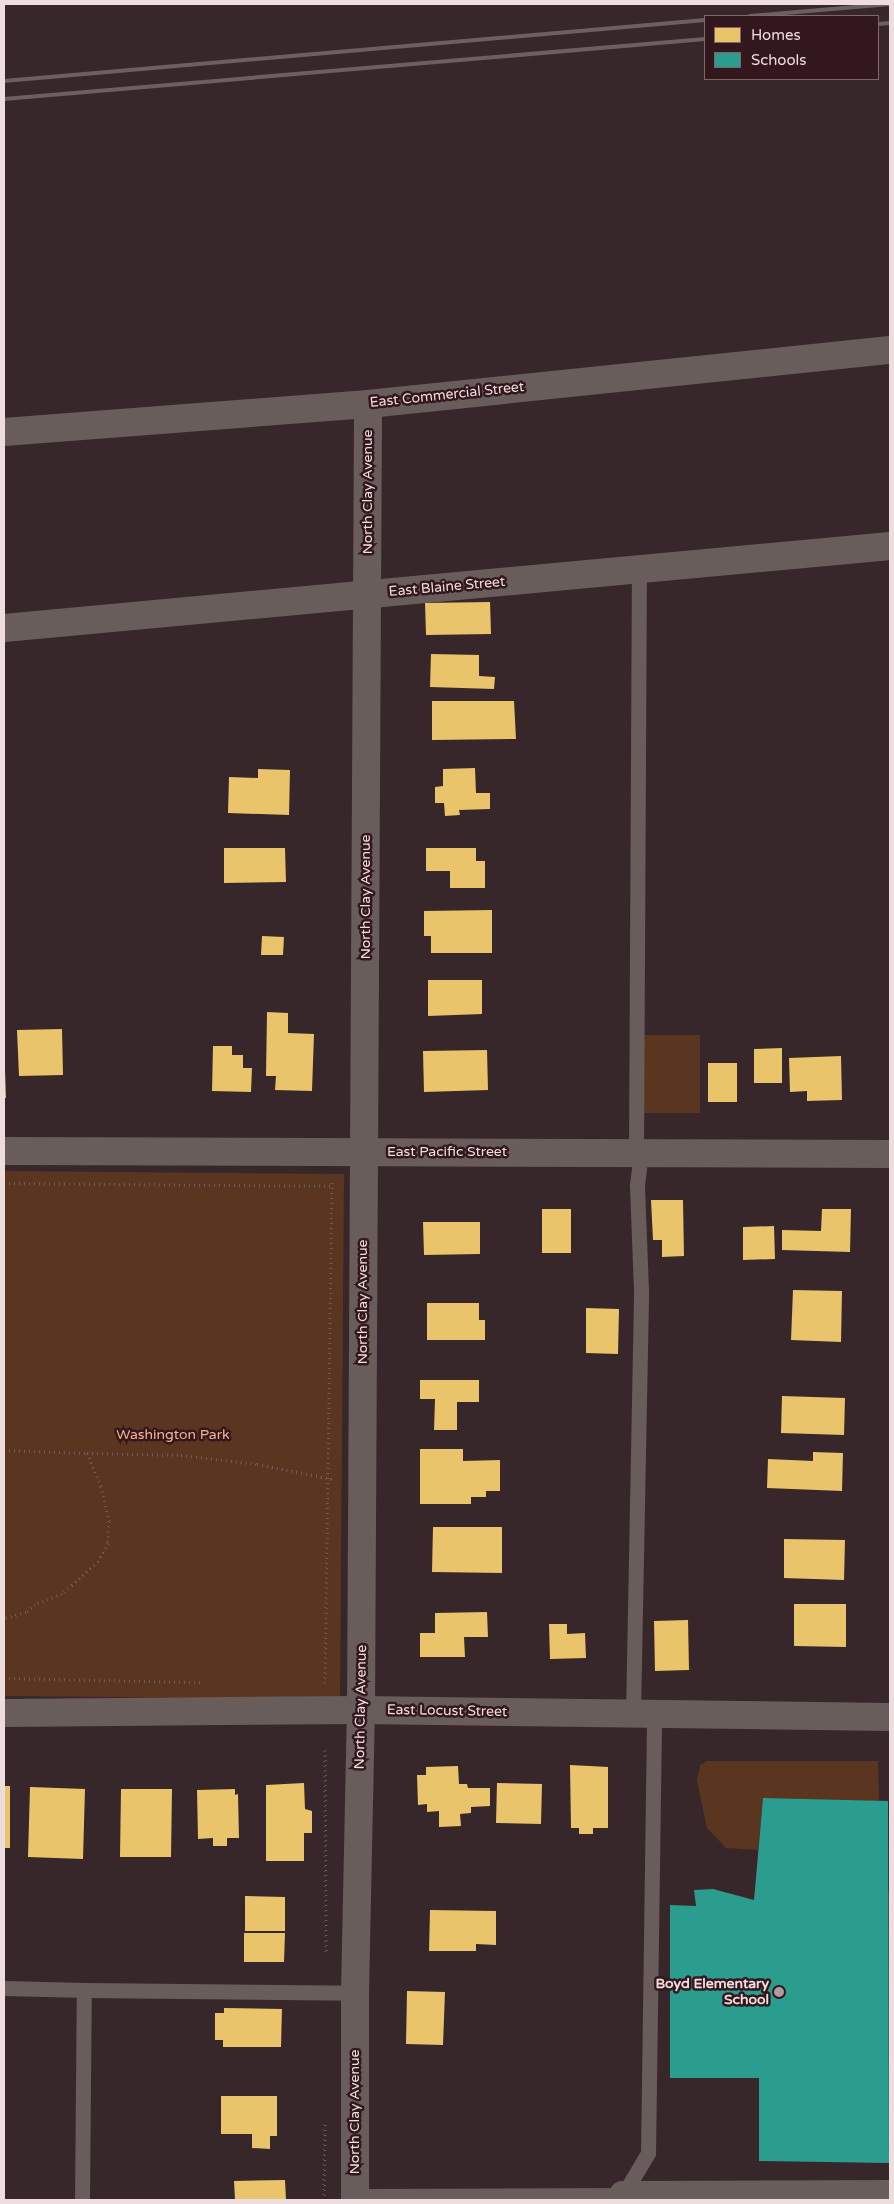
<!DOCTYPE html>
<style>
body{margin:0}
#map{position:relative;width:894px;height:2204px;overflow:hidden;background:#37272a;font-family:"Varela Round",sans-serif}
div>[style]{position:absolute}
.green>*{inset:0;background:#5a3621}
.homes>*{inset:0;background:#e9c46a}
.schools>*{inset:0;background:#2a9d8f}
.path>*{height:3px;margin-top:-1.5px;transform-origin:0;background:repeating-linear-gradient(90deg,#695e5e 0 1px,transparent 0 5px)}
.service>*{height:15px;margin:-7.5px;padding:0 7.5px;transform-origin:7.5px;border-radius:7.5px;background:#685d5b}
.minor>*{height:28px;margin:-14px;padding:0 14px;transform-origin:14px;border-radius:14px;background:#685d5b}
.tertiary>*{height:28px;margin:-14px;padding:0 14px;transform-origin:14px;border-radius:14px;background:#685d5b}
.rail>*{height:4px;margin:-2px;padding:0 2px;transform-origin:2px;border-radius:2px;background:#6b5f60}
.dots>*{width:14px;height:14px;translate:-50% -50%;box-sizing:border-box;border:2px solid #32171d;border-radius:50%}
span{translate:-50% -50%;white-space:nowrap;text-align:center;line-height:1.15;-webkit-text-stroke:5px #32171d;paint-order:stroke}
.street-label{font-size:14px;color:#efdcde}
.park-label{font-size:14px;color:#f8b38c}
.poi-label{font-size:14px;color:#efdcde;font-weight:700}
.right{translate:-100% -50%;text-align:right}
.frame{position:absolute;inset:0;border:5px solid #efdcde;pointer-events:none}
.legend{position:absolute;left:704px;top:15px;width:175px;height:65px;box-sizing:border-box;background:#32171d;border:1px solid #7e666a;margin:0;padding:6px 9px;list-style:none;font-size:15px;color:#efdcde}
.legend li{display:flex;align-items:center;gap:10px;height:25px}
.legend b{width:25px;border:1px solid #7e666a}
</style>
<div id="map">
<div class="green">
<i style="clip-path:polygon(644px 1035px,700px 1035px,700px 1113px,644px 1113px)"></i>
<i style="clip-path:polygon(4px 1171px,344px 1174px,340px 1699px,4px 1696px)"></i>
<i style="clip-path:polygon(707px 1761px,878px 1761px,879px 1801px,763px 1798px,758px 1850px,726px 1848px,707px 1828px,697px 1781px,700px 1765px)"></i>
<i style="clip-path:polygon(888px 1893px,890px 1893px,890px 2122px,889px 2122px)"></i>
</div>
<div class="homes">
<i style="clip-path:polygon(490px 602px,491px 634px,426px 635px,425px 603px)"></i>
<i style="clip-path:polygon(431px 654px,479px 655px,479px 676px,495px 677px,494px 689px,430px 687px)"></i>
<i style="clip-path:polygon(432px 701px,514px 701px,516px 739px,432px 740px)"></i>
<i style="clip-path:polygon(475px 768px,476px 793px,490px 793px,490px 809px,459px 810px,460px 815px,445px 816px,444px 803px,435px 803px,435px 787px,443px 786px,443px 769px)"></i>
<i style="clip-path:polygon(258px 769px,290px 770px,289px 815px,228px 813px,229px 777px,258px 778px)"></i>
<i style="clip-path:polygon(224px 848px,285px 848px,286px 882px,224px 883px)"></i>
<i style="clip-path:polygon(426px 848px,476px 848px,476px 861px,485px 861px,485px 888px,450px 888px,450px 871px,426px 871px)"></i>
<i style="clip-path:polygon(492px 910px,492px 953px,431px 953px,431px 936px,424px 936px,424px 911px)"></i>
<i style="clip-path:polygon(262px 936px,284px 937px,283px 955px,261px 955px)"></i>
<i style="clip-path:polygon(428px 980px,482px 980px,482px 1014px,428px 1016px)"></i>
<i style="clip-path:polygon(267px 1012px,288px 1013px,288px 1033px,314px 1034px,312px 1091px,275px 1090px,276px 1076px,266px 1076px)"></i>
<i style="clip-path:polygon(62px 1029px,63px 1075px,19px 1076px,17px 1030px)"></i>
<i style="clip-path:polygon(213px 1046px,232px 1046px,232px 1055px,243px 1055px,243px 1068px,252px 1068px,251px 1092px,212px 1091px)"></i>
<i style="clip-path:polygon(782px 1048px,782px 1083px,754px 1083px,754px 1049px)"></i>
<i style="clip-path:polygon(487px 1050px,488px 1090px,424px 1092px,423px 1051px)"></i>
<i style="clip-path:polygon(841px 1056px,842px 1100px,807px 1101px,807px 1091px,790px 1092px,789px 1058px)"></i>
<i style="clip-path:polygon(708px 1063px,737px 1063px,737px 1102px,708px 1102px)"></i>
<i style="clip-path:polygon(4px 1071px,5px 1071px,6px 1098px,4px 1098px)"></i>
<i style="clip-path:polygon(651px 1200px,683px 1200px,684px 1256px,662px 1257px,662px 1240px,653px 1240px)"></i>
<i style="clip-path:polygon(542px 1209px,571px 1209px,571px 1253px,542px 1253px)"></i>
<i style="clip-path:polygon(822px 1209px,851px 1209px,850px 1252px,782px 1250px,782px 1230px,821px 1231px)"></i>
<i style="clip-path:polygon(423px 1222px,480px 1222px,480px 1254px,424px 1255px)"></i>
<i style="clip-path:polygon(774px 1226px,775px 1259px,743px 1260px,743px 1227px)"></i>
<i style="clip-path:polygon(793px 1290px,842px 1291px,841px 1342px,791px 1340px)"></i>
<i style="clip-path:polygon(427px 1303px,479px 1303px,479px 1320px,485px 1320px,485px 1340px,427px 1340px)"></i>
<i style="clip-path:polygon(586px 1308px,619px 1309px,618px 1354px,586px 1353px)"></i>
<i style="clip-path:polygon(420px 1380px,479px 1380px,479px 1402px,457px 1402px,457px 1430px,434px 1430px,435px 1399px,420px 1399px)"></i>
<i style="clip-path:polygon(782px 1396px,845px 1398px,844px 1435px,781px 1433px)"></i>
<i style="clip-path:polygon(420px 1449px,463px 1449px,463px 1461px,500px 1460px,500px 1491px,486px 1491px,486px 1497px,471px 1497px,471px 1504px,420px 1504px)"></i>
<i style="clip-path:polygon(813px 1452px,843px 1453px,842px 1491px,767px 1488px,768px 1459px,813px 1461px)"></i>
<i style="clip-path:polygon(433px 1527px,502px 1527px,502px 1573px,432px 1572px)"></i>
<i style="clip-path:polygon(784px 1539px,845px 1540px,844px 1580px,784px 1578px)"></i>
<i style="clip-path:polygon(794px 1604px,846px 1604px,846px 1647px,794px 1646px)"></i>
<i style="clip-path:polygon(487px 1612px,488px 1637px,464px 1637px,465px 1657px,420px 1657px,420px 1633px,435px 1633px,435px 1613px)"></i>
<i style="clip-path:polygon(688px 1620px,689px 1670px,655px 1671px,654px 1621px)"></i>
<i style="clip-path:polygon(549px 1624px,567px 1624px,567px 1634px,585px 1633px,586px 1658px,550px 1659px)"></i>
<i style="clip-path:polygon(570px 1765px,608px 1767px,608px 1828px,593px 1828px,593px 1834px,579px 1834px,579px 1828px,571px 1828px)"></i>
<i style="clip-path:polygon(458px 1766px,459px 1784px,467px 1784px,468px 1788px,490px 1788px,490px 1806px,471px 1807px,471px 1813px,460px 1814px,461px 1826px,439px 1827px,439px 1811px,427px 1812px,427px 1804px,418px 1805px,417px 1775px,426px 1775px,426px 1767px)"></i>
<i style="clip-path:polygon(304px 1783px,305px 1809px,312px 1811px,312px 1833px,304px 1833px,304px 1861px,266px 1861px,266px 1785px)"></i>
<i style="clip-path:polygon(497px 1783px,542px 1784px,541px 1824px,496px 1823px)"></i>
<i style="clip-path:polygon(4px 1786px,10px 1786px,10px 1848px,4px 1848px)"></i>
<i style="clip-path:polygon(30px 1787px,85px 1789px,83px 1859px,28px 1857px)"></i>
<i style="clip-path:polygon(121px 1789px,172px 1789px,171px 1857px,120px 1857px)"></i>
<i style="clip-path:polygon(235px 1789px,235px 1795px,238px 1794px,239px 1838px,227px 1838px,227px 1846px,213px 1846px,213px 1838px,198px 1839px,197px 1790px)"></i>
<i style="clip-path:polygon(245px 1896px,285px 1897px,285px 1931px,245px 1931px)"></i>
<i style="clip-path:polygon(430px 1910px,496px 1911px,496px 1945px,476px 1944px,476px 1951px,429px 1951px)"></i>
<i style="clip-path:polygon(244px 1933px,285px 1933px,284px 1962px,244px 1962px)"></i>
<i style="clip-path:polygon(407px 1991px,445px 1992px,443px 2045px,406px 2044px)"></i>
<i style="clip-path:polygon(224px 2008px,282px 2009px,281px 2047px,223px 2047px,223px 2040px,215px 2040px,215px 2013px,224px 2013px)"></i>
<i style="clip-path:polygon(221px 2096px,277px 2096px,277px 2136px,270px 2136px,270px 2149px,252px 2148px,252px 2134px,221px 2134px)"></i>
<i style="clip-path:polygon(285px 2180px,286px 2200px,235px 2200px,234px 2181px)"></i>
</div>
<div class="schools">
<i style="clip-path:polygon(763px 1798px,888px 1801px,889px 2163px,759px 2161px,759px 2078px,670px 2078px,670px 1905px,696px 1906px,694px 1890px,713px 1889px,754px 1900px)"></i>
</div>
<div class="path">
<i style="left:4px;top:1183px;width:329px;rotate:0.5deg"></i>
<i style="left:4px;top:1450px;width:83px;rotate:2.1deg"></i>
<i style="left:87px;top:1453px;width:36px;rotate:67deg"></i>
<i style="left:101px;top:1486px;width:36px;rotate:77deg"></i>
<i style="left:109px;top:1521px;width:22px;rotate:93deg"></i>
<i style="left:108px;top:1543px;width:21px;rotate:119deg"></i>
<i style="left:98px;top:1561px;width:49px;rotate:137.5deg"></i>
<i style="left:62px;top:1594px;width:29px;rotate:160deg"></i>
<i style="left:35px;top:1604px;width:12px;rotate:138deg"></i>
<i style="left:26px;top:1612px;width:23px;rotate:165deg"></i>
<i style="left:87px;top:1453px;width:94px;rotate:1.2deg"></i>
<i style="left:181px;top:1455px;width:77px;rotate:6.8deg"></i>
<i style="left:257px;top:1464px;width:77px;rotate:11.2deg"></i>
<i style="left:4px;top:1678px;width:197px;rotate:1.2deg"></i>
<i style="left:325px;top:1683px;width:504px;rotate:-89.2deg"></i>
<i style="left:325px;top:1750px;width:202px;rotate:89.7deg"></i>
<i style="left:324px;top:2200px;width:77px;rotate:-89.3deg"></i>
</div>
<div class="service">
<i style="left:636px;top:1153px;width:584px;rotate:-89.71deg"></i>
<i style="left:633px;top:1714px;width:424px;rotate:-88.9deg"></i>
<i style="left:641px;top:1290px;width:105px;rotate:-92.2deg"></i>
<i style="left:637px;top:1185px;width:32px;rotate:-83deg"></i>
<i style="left:4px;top:1988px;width:80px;rotate:1.4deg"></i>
<i style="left:355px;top:2196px;width:268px;rotate:-0.2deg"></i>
<i style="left:623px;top:2195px;width:49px;rotate:-59.2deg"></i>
<i style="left:648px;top:2153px;width:439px;rotate:-89.2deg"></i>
<i style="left:82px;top:2200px;width:210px;rotate:-89.5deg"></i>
<i style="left:84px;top:1990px;width:271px;rotate:0.6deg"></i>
</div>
<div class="minor">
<i style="left:4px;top:628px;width:890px;rotate:-5.29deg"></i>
<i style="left:4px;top:1151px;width:886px;rotate:0.19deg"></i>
<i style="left:4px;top:1713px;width:357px;rotate:-0.5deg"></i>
<i style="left:361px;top:1710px;width:529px;rotate:0.76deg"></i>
<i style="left:355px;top:2200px;width:207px;rotate:-90deg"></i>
<i style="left:355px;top:1993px;width:283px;rotate:-88.8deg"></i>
<i style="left:361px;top:1710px;width:1306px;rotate:-89.69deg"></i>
<i style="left:623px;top:2200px;width:5px;rotate:-90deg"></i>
<i style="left:623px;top:2195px;width:267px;rotate:-0.2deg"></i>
</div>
<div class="tertiary">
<i style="left:4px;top:432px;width:365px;rotate:-4.4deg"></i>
<i style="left:368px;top:404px;width:525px;rotate:-5.91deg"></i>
</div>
<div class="rail">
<i style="left:750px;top:16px;width:141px;rotate:-4.9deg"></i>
<i style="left:878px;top:24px;width:12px;rotate:-5deg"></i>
<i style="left:4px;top:81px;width:704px;rotate:-4.97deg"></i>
<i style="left:4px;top:99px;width:704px;rotate:-4.89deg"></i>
</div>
<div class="dots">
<i style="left:779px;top:1992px;background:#af9d9f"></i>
</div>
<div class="street-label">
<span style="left:447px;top:395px;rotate:-6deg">East Commercial Street</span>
<span style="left:368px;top:492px;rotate:-90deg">North Clay Avenue</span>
<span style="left:447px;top:587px;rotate:-5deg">East Blaine Street</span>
<span style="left:366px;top:897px;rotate:-90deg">North Clay Avenue</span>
<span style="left:447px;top:1152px">East Pacific Street</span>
<span style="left:363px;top:1302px;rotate:-90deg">North Clay Avenue</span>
<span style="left:361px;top:1707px;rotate:-89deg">North Clay Avenue</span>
<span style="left:447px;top:1711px;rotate:1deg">East Locust Street</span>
<span style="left:355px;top:2112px;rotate:-90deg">North Clay Avenue</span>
</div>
<div class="park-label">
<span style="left:173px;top:1435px">Washington Park</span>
</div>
<div class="poi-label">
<span class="right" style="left:769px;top:1992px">Boyd Elementary<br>School</span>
</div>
<div class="frame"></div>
<ul class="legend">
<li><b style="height:14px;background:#e9c46a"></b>Homes</li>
<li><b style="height:14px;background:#2a9d8f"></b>Schools</li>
</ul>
</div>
